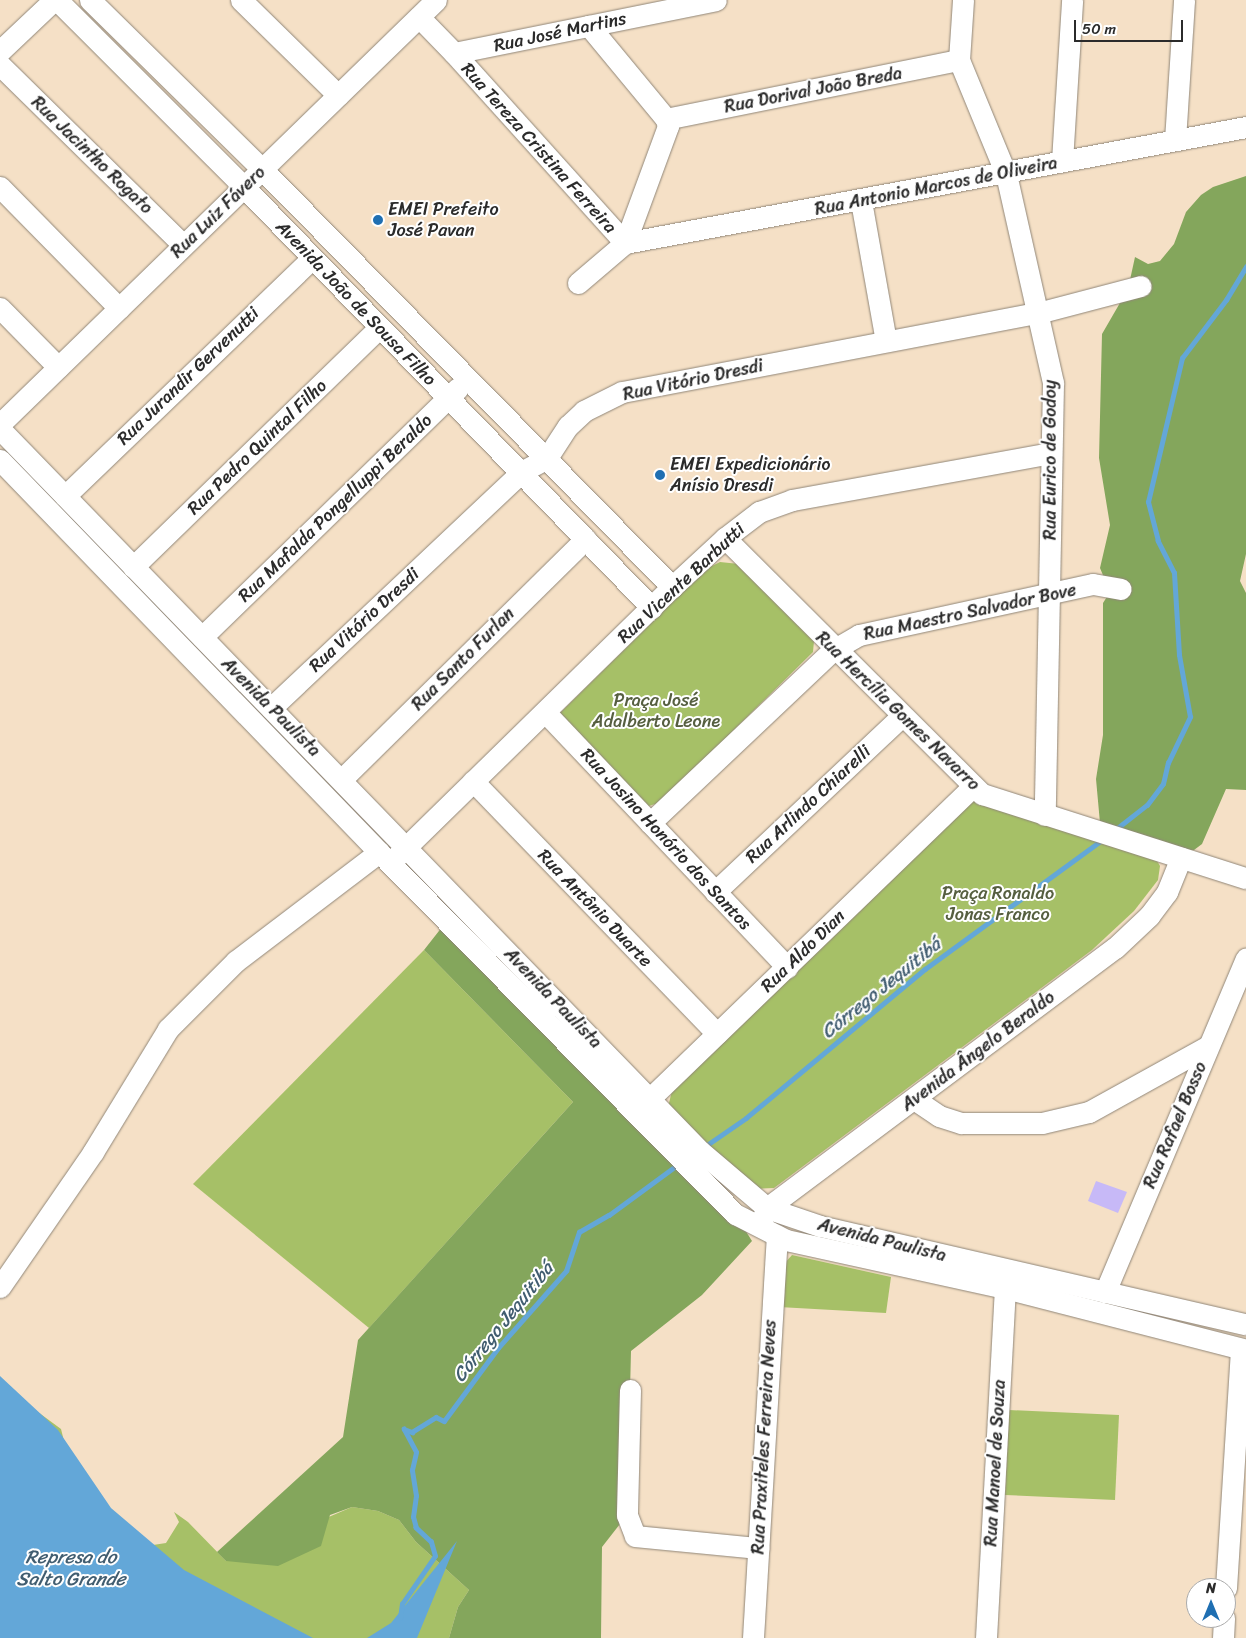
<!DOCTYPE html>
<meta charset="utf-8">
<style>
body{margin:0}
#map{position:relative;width:1246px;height:1638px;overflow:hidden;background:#f5e0c6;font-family:Sriracha,sans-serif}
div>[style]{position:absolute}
.green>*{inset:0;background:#a6c067}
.forest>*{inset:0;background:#84a65c}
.water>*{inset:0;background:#63a7d8}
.stream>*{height:4.5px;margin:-2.25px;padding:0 2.25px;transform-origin:2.25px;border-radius:2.25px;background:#63a7d8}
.building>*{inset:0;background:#c7b9f7}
.roads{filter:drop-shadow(0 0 1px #908678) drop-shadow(0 0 1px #908678)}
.minor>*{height:21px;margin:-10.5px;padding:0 10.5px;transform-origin:10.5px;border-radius:10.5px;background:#fff}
.dots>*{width:14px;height:14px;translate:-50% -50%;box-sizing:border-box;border:2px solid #fff;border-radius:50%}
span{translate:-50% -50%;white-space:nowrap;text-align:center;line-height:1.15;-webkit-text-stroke:4px #fff;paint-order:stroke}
.street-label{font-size:18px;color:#2b2b2b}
.poi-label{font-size:18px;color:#2b2b2b}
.left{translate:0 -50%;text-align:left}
.park-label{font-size:18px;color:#565f40}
.water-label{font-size:19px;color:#415d70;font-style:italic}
.north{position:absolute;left:1186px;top:1578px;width:50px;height:50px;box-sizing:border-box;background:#fff;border:1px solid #aaa;border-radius:50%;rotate:0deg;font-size:14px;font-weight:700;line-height:20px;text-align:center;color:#2b2b2b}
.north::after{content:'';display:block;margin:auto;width:18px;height:22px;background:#1f6fb2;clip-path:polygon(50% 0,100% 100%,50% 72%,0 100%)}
.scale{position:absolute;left:1074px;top:20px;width:109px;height:22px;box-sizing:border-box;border:2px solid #2b2b2b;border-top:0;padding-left:6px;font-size:15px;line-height:18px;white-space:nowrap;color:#2b2b2b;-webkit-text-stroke:4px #fff;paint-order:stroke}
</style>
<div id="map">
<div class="green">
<i style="clip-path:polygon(720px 562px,739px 564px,814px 641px,813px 652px,661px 802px,646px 807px,560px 713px,706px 569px)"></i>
<i style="clip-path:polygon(971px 800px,1156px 859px,1160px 866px,1158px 880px,1134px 911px,1092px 950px,774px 1188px,753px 1189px,668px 1107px,672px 1091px)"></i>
<i style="clip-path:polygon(424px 950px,573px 1102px,369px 1328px,193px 1184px)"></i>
<i style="clip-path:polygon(792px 1255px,891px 1277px,886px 1313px,779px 1307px,784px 1264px)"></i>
<i style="clip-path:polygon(0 1384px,61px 1429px,65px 1445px,85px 1481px,140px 1547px,166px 1543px,179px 1522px,174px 1512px,188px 1522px,226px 1561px,352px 1507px,378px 1511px,399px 1520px,416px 1542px,469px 1590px,458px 1607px,449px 1638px,0 1638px)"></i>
<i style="clip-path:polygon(1009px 1410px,1119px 1415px,1115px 1500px,1005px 1495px)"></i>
</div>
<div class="forest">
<i style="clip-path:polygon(1246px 176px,1246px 554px,1240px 581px,1246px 593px,1246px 790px,1226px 789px,1202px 844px,1194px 850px,1175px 853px,1100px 823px,1096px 779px,1103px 735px,1103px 603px,1110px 592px,1100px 568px,1110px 525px,1099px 458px,1102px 334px,1128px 289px,1135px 257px,1148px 264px,1160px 261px,1174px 244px,1186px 212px,1201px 195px,1213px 187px)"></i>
<i style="clip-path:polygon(446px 922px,735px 1214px,752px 1241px,702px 1295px,631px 1351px,627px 1515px,602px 1547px,601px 1638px,449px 1638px,458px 1607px,469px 1590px,416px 1542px,399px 1520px,378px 1511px,352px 1507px,330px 1515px,321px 1546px,278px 1566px,226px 1561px,217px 1552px,343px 1437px,358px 1340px,573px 1102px,424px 950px)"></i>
</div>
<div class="water">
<i style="clip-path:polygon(0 1376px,58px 1430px,111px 1508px,184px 1570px,313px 1638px,0 1638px)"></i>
<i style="clip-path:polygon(457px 1541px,417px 1638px,367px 1638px,391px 1623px)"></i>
</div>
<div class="stream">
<i style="left:1116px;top:829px;width:39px;rotate:-38deg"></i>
<i style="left:1147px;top:805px;width:26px;rotate:-53deg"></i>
<i style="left:1163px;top:784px;width:22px;rotate:-77deg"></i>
<i style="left:1168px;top:763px;width:51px;rotate:-64.4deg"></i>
<i style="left:1190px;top:717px;width:63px;rotate:-100.1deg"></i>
<i style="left:1179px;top:655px;width:82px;rotate:-93.5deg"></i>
<i style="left:1174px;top:573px;width:36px;rotate:-117deg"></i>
<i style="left:1158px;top:541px;width:40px;rotate:-104.4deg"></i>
<i style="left:1148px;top:502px;width:148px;rotate:-76.7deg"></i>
<i style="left:1182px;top:358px;width:73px;rotate:-52.8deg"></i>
<i style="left:1226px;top:300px;width:39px;rotate:-59deg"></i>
<i style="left:704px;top:1147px;width:51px;rotate:-34.6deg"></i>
<i style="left:746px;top:1118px;width:233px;rotate:-39.8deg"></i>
<i style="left:925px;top:969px;width:220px;rotate:-36.1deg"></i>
<i style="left:400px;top:1618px;width:14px;rotate:-82deg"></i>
<i style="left:402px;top:1604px;width:58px;rotate:-55.5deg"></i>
<i style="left:435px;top:1556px;width:15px;rotate:-106deg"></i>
<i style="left:431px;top:1542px;width:21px;rotate:-137deg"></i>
<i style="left:416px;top:1528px;width:11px;rotate:-105deg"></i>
<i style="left:413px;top:1517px;width:21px;rotate:-82deg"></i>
<i style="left:416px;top:1496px;width:26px;rotate:-99deg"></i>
<i style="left:412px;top:1470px;width:18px;rotate:-77deg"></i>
<i style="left:416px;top:1452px;width:26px;rotate:-118deg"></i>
<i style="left:404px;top:1429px;width:9px;rotate:21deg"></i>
<i style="left:412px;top:1432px;width:28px;rotate:-32deg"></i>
<i style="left:436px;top:1417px;width:9px;rotate:27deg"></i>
<i style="left:444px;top:1421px;width:91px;rotate:-53.5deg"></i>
<i style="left:498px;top:1348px;width:103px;rotate:-48.6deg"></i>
<i style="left:566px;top:1271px;width:41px;rotate:-71.6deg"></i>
<i style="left:579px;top:1232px;width:34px;rotate:-30deg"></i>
<i style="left:609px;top:1215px;width:84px;rotate:-36.3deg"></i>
</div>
<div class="building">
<i style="clip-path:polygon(1096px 1181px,1127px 1192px,1118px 1213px,1088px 1201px)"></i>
</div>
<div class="roads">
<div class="minor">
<i style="left:57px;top:0;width:264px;rotate:45deg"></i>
<i style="left:244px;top:187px;width:586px;rotate:45.9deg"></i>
<i style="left:90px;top:0;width:241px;rotate:44.5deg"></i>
<i style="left:262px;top:169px;width:586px;rotate:45.55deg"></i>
<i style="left:241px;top:0;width:136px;rotate:44.4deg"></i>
<i style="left:963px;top:0;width:60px;rotate:93.8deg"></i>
<i style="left:959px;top:60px;width:123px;rotate:67.6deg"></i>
<i style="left:1006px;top:174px;width:214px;rotate:77.3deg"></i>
<i style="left:1053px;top:383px;width:432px;rotate:91.1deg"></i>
<i style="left:419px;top:17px;width:50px;rotate:45.8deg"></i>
<i style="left:454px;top:53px;width:267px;rotate:-11.4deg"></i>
<i style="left:0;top:51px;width:74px;rotate:-43.4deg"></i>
<i style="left:454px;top:53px;width:256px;rotate:48deg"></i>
<i style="left:0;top:65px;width:257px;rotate:44.5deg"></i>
<i style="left:666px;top:119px;width:299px;rotate:-11.4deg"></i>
<i style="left:1175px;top:140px;width:140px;rotate:-86.3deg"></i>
<i style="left:1062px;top:161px;width:161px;rotate:-86.4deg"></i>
<i style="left:0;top:187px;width:170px;rotate:45.5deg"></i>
<i style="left:861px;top:201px;width:142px;rotate:79.9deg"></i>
<i style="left:625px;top:243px;width:632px;rotate:-10.58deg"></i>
<i style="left:578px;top:283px;width:62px;rotate:-40.4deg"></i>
<i style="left:625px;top:243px;width:125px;rotate:-69.8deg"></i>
<i style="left:668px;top:126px;width:7px;rotate:-106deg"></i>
<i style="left:666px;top:119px;width:121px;rotate:-129.6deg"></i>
<i style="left:0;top:308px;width:83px;rotate:45.5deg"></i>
<i style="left:0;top:424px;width:608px;rotate:-44.2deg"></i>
<i style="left:0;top:429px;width:1006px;rotate:45.89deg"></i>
<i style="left:700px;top:1151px;width:88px;rotate:40.4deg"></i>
<i style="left:767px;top:1208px;width:56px;rotate:18.8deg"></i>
<i style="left:820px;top:1226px;width:437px;rotate:13deg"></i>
<i style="left:0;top:460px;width:545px;rotate:45.97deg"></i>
<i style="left:379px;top:852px;width:508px;rotate:45.48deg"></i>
<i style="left:735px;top:1214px;width:57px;rotate:27deg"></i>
<i style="left:786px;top:1240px;width:224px;rotate:12.4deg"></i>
<i style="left:1005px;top:1288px;width:249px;rotate:14.4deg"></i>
<i style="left:65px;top:496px;width:343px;rotate:-43.9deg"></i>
<i style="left:725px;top:538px;width:363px;rotate:44.9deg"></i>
<i style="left:982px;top:794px;width:277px;rotate:17.7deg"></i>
<i style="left:133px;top:567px;width:344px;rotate:-44.2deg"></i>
<i style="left:202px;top:637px;width:357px;rotate:-44.2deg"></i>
<i style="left:271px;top:708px;width:344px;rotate:-43.3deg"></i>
<i style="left:521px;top:472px;width:30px;rotate:-28deg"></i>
<i style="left:547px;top:458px;width:38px;rotate:-57deg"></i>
<i style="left:568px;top:426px;width:22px;rotate:-43deg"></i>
<i style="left:584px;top:411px;width:42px;rotate:-26.6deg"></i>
<i style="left:622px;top:392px;width:423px;rotate:-10.8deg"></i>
<i style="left:1038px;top:313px;width:106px;rotate:-14.7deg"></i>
<i style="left:545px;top:712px;width:352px;rotate:46.5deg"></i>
<i style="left:342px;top:779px;width:342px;rotate:-44.6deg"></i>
<i style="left:473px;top:781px;width:351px;rotate:46deg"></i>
<i style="left:650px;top:823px;width:252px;rotate:-43.4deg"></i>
<i style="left:833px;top:650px;width:30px;rotate:-30deg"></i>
<i style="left:859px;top:635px;width:239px;rotate:-12.3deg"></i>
<i style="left:1093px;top:584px;width:28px;rotate:10deg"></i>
<i style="left:396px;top:857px;width:386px;rotate:-44.4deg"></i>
<i style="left:672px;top:587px;width:72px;rotate:-42.8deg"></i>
<i style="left:725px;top:538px;width:43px;rotate:-37.4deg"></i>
<i style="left:759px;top:512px;width:35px;rotate:-20deg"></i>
<i style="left:792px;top:500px;width:263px;rotate:-10.3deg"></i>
<i style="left:715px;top:892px;width:255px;rotate:-43.3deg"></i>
<i style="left:914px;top:1099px;width:30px;rotate:34deg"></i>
<i style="left:939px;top:1116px;width:23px;rotate:18deg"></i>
<i style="left:961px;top:1123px;width:81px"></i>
<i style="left:1042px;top:1123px;width:48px;rotate:-13.2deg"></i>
<i style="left:1089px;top:1112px;width:136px;rotate:-29deg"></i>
<i style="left:640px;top:1108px;width:462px;rotate:-44deg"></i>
<i style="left:763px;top:1217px;width:10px;rotate:-66deg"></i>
<i style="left:767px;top:1208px;width:434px;rotate:-36.8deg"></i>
<i style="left:1115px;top:948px;width:47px;rotate:-43.3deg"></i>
<i style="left:1149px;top:916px;width:30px;rotate:-53deg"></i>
<i style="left:1167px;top:892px;width:37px;rotate:-68deg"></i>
<i style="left:0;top:1287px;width:164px;rotate:-55.4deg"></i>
<i style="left:93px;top:1152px;width:144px;rotate:-58.6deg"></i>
<i style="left:168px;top:1029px;width:96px;rotate:-45deg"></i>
<i style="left:236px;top:961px;width:180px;rotate:-37.3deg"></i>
<i style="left:1105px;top:1292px;width:362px;rotate:-67.1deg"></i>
<i style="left:630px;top:1390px;width:125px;rotate:91.4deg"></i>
<i style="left:627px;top:1515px;width:22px;rotate:69deg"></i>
<i style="left:635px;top:1536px;width:124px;rotate:5.6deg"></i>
<i style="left:1226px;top:1588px;width:239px;rotate:-86.4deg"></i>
<i style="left:753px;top:1638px;width:403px;rotate:-86.6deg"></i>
<i style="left:986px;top:1638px;width:351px;rotate:-86.9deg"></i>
<i style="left:1223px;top:1638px;width:20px;rotate:-87deg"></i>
</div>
</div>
<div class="dots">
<i style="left:378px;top:220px;background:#1f6fb2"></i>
<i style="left:660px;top:475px;background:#1f6fb2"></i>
</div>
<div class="street-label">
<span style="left:560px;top:32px;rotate:-12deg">Rua José Martins</span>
<span style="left:813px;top:90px;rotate:-11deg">Rua Dorival João Breda</span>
<span style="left:539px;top:148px;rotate:48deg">Rua Tereza Cristina Ferreira</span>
<span style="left:92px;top:155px;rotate:44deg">Rua Jacintho Rogato</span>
<span style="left:936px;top:186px;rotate:-11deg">Rua Antonio Marcos de Oliveira</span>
<span style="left:218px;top:212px;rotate:-44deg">Rua Luiz Fávero</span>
<span style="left:356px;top:303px;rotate:46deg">Avenida João de Sousa Filho</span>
<span style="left:188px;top:376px;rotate:-44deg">Rua Jurandir Gervenutti</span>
<span style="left:693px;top:380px;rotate:-12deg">Rua Vitório Dresdi</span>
<span style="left:257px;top:447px;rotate:-44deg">Rua Pedro Quintal Filho</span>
<span style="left:1050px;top:460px;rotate:-90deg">Rua Eurico de Godoy</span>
<span style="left:335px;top:508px;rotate:-44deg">Rua Mafalda Pongelluppi Beraldo</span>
<span style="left:681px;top:583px;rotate:-43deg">Rua Vicente Barbutti</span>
<span style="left:970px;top:612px;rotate:-12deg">Rua Maestro Salvador Bove</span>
<span style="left:364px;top:620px;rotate:-43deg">Rua Vitório Dresdi</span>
<span style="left:463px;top:659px;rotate:-45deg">Rua Santo Furlan</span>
<span style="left:271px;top:707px;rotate:45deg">Avenida Paulista</span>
<span style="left:898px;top:711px;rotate:44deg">Rua Hercília Gomes Navarro</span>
<span style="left:808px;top:804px;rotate:-43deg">Rua Arlindo Chiarelli</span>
<span style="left:666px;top:839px;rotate:47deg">Rua Josino Honório dos Santos</span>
<span style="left:595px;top:908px;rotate:46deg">Rua Antônio Duarte</span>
<span style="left:803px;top:951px;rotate:-44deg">Rua Aldo Dian</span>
<span style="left:553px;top:998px;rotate:46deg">Avenida Paulista</span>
<span style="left:978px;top:1051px;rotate:-37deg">Avenida Ângelo Beraldo</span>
<span style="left:1175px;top:1125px;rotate:-67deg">Rua Rafael Bosso</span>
<span style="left:882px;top:1240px;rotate:14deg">Avenida Paulista</span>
<span style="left:764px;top:1437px;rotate:-87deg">Rua Praxiteles Ferreira Neves</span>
<span style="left:995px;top:1463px;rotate:-87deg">Rua Manoel de Souza</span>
</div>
<div class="poi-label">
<span class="left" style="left:388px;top:220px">EMEI Prefeito<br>José Pavan</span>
<span class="left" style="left:670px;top:475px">EMEI Expedicionário<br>Anísio Dresdi</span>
</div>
<div class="park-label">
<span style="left:656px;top:711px">Praça José<br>Adalberto Leone</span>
<span style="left:998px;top:904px">Praça Ronaldo<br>Jonas Franco</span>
</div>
<div class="water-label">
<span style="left:881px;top:988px;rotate:-39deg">Córrego Jequitibá</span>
<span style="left:503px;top:1322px;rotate:-51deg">Córrego Jequitibá</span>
<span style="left:71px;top:1568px">Represa do<br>Salto Grande</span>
</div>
<div class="north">N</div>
<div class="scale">50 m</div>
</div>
